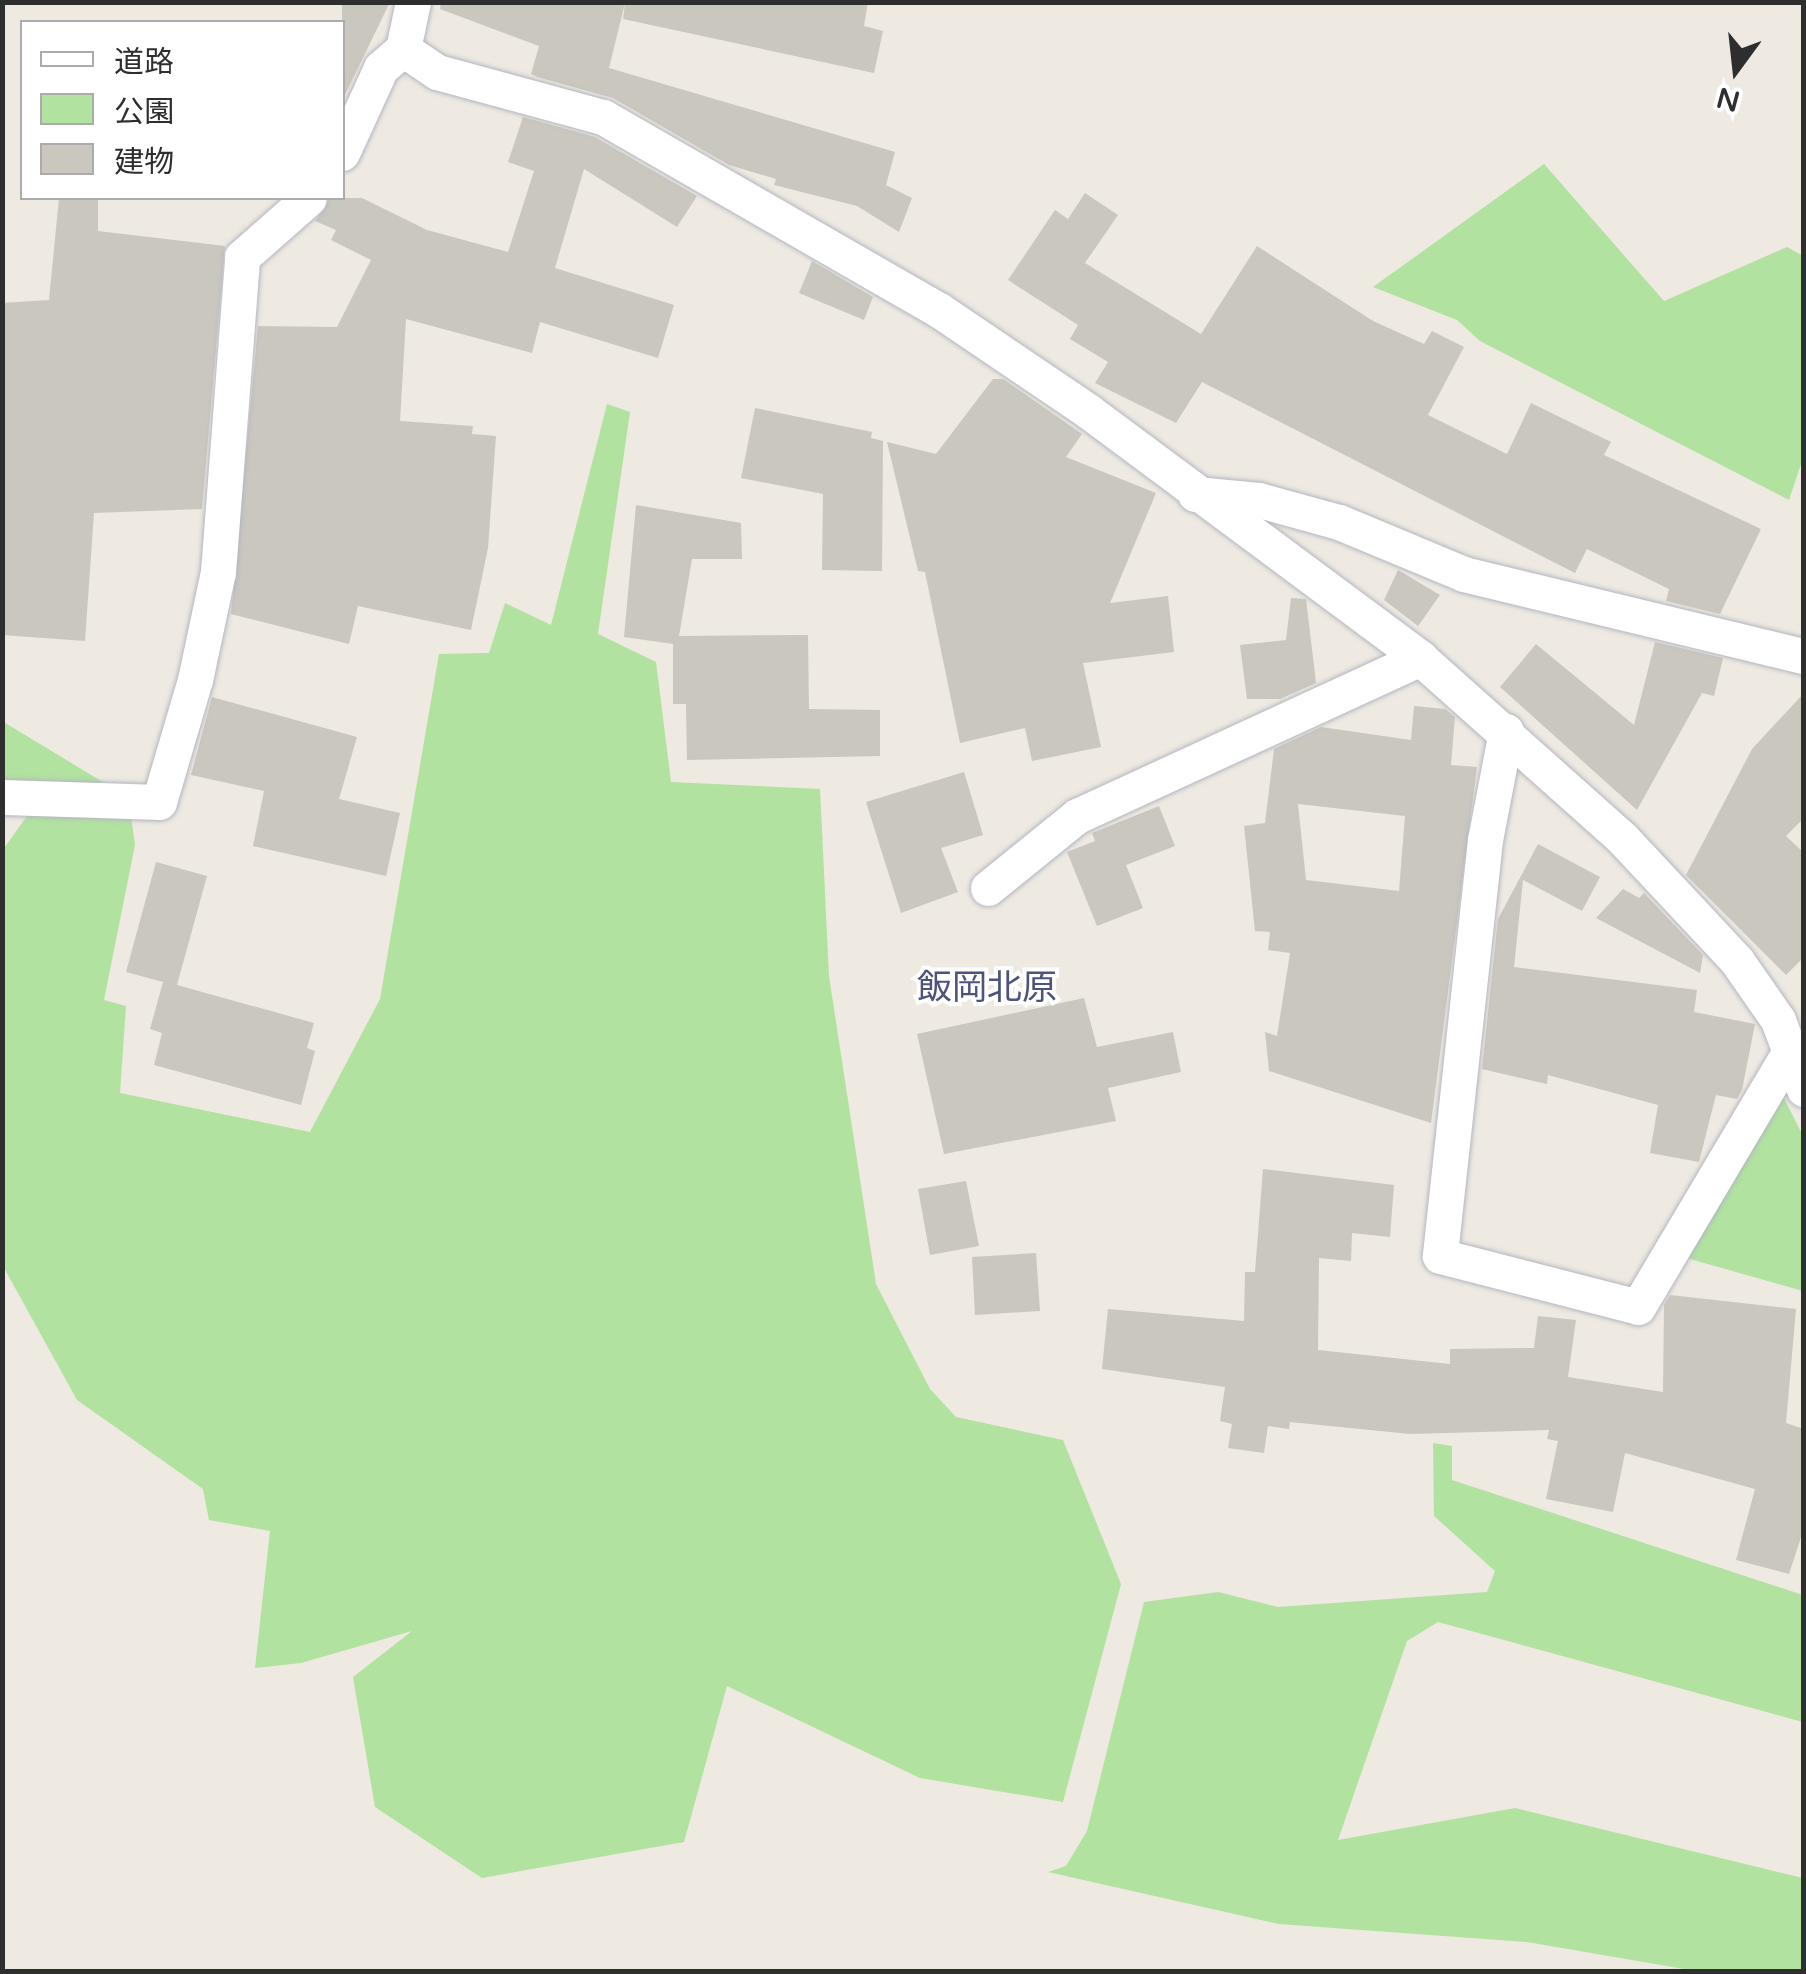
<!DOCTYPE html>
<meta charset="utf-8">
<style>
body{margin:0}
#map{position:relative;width:1806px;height:1974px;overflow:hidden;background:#eee9e1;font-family:"Varela Round","Noto Sans JP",sans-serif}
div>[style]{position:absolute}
.green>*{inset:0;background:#b1e2a0}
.building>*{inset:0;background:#cac7bf}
.roads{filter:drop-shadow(0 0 2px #b4b6c0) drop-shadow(0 0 2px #b4b6c0)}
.street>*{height:35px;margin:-17.5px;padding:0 17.5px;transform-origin:17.5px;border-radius:17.5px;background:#fff}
span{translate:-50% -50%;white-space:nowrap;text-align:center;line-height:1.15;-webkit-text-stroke:8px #fff;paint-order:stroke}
.neighbourhood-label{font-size:35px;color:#4e537e}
.frame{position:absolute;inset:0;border:5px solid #2e2e2e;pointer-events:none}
.legend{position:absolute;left:20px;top:20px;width:325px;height:180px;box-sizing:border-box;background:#fff;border:2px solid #ababab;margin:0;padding:12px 18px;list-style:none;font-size:30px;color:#2e2e2e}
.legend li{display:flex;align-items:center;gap:20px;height:50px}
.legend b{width:50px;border:2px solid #ababab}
.north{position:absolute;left:1686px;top:20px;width:100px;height:100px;-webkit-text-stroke:8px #fff;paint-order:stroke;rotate:195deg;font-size:28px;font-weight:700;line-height:40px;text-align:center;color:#2e2e2e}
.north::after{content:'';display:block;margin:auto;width:35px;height:45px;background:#2e2e2e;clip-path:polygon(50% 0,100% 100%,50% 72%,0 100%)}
</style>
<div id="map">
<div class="green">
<i style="clip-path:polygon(1544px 164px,1664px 301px,1787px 247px,1803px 256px,1803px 458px,1789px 500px,1480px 341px,1457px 320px,1373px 287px)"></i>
<i style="clip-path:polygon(607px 404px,630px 412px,598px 634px,656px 662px,671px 782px,820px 789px,829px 976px,876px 1284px,930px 1389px,956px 1417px,1063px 1440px,1121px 1584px,1063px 1802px,920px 1778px,727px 1686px,684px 1842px,482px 1878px,375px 1807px,353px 1677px,412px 1631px,301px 1663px,255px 1668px,270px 1531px,209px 1520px,203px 1489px,77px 1400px,3px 1266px,2px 851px,27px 816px,131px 816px,135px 845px,104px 1000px,126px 1006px,120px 1093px,310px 1132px,380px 999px,439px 654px,489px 653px,505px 603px,551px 625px)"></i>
<i style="clip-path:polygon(2px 721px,111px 787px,3px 784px)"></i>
<i style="clip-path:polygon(1783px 1096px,1803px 1136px,1803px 1291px,1683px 1257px)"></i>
<i style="clip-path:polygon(1433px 1443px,1452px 1446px,1452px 1480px,1803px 1595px,1803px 1722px,1438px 1622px,1407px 1641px,1338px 1840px,1515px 1808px,1803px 1878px,1803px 1971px,1696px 1971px,1527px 1942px,1279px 1924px,1048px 1872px,1066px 1866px,1087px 1831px,1144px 1602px,1218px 1592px,1278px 1607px,1487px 1592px,1495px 1571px,1434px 1516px)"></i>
</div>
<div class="building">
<i style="clip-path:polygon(342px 2px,390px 2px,342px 101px)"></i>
<i style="clip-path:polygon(441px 2px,868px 2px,864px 26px,883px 31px,874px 73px,623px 19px,625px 3px,609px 68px,895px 152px,886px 185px,912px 198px,899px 232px,857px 206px,774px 185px,776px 179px,729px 165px,613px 98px,537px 77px,531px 74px,539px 46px,440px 9px)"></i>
<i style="clip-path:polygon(523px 117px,595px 137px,697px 196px,677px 227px,584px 169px,555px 268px,674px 305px,658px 358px,540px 322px,532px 353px,406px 319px,400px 421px,473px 426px,472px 434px,496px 436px,488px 548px,471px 630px,358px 606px,349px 644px,231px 614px,258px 326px,337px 327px,371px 260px,331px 240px,336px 230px,315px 221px,330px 198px,362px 198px,427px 230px,508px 252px,534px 171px,508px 162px)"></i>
<i style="clip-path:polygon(1085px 193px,1118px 215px,1085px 263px,1201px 334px,1257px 246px,1373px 321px,1424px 344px,1432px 331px,1464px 347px,1428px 415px,1507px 454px,1531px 403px,1611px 442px,1604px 455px,1761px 529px,1720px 614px,1666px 601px,1669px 589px,1587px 549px,1575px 573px,1202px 382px,1176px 423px,1095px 383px,1108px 362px,1070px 339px,1078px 325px,1008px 280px,1055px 210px,1068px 219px)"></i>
<i style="clip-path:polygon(59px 198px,98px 198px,98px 231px,225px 246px,202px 509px,94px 513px,85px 641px,2px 635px,2px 303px,49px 300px)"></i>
<i style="clip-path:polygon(812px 261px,873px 297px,864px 320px,799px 293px)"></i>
<i style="clip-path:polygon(993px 379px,1003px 379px,1082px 434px,1066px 457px,1156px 493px,1110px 603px,1168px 596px,1174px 652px,1083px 663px,1101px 747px,1032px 761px,1025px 728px,960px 743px,925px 572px,918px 571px,887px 442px,936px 454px)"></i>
<i style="clip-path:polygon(755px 408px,872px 432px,871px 438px,883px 441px,882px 571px,822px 570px,823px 494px,741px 478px)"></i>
<i style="clip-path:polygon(636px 505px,741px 523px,742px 559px,692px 559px,679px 636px,808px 635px,809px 709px,880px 710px,880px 756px,687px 760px,686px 704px,673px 704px,673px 644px,624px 637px)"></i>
<i style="clip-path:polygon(1398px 570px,1440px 595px,1418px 626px,1384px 600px)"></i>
<i style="clip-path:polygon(1291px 598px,1306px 599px,1316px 683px,1280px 699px,1247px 699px,1240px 645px,1286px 640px)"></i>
<i style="clip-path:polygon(1655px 642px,1723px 658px,1714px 696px,1702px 693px,1637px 810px,1500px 687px,1536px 644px,1634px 725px)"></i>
<i style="clip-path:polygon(1804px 693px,1804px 818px,1786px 836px,1804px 853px,1804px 957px,1786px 975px,1686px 875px,1752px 749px)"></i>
<i style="clip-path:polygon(212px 697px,357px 737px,339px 799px,400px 813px,386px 876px,253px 846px,264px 791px,191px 775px)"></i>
<i style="clip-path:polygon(evenodd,1414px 706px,1445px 709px,1455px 717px,1451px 765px,1477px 767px,1431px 1123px,1269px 1071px,1265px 1032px,1277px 1036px,1290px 953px,1268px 950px,1270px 932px,1255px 931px,1244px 826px,1265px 823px,1274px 749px,1321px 727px,1411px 740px,1414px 706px,1298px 804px,1405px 816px,1399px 891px,1306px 880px,1298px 804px)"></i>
<i style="clip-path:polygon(964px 772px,983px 835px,941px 848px,958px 892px,901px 913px,866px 802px)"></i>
<i style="clip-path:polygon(1159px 806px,1175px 846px,1126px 865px,1143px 908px,1097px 926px,1067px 852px,1095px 841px,1092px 833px)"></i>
<i style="clip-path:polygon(1538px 844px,1600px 877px,1582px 911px,1523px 880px,1514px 967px,1697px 990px,1694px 1012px,1755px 1024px,1742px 1090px,1737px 1099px,1716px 1095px,1699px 1162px,1650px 1153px,1658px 1105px,1548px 1075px,1547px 1084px,1482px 1069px,1498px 919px)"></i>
<i style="clip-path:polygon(156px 862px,207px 876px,177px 985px,314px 1023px,307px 1048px,315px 1051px,301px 1105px,154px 1065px,162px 1033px,150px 1029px,163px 982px,126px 972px)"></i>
<i style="clip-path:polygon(1623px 889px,1639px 898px,1644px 893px,1703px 955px,1700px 973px,1596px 918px)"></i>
<i style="clip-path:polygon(1084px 998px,1097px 1047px,1173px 1032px,1181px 1072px,1108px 1088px,1116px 1121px,944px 1154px,917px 1034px)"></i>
<i style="clip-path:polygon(1263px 1169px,1394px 1185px,1390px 1237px,1352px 1233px,1351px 1261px,1319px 1258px,1318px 1350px,1450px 1364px,1450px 1349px,1534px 1348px,1538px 1316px,1576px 1320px,1568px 1377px,1663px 1392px,1664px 1305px,1670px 1295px,1796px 1309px,1786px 1423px,1804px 1429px,1804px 1528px,1789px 1574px,1736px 1560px,1755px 1489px,1625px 1453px,1613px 1512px,1546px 1499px,1558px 1441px,1547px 1439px,1549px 1430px,1410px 1434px,1290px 1422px,1289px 1429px,1268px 1426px,1264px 1453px,1228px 1448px,1232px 1424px,1220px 1421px,1225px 1387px,1102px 1369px,1108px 1309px,1244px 1321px,1245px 1272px,1255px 1272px)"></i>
<i style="clip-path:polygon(966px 1181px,979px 1246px,930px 1255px,918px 1189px)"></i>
<i style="clip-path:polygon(1036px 1253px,1040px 1311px,975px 1315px,972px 1257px)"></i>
</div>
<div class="roads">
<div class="street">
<i style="left:403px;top:49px;width:41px;rotate:34.1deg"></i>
<i style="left:437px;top:72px;width:172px;rotate:15.2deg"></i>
<i style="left:603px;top:117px;width:387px;rotate:29.9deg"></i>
<i style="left:939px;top:310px;width:180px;rotate:34.1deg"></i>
<i style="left:1088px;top:411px;width:414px;rotate:36.6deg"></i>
<i style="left:1420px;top:658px;width:271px;rotate:41.7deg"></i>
<i style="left:1622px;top:838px;width:168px;rotate:46.9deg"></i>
<i style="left:1737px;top:961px;width:72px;rotate:55.2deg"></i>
<i style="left:1778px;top:1020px;width:74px;rotate:69.4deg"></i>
<i style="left:342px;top:153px;width:94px;rotate:-65.4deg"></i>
<i style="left:381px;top:68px;width:29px;rotate:-41deg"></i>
<i style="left:403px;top:49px;width:48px;rotate:-78deg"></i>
<i style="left:1195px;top:494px;width:64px;rotate:5.4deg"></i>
<i style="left:1259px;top:500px;width:83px;rotate:15.4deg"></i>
<i style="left:1339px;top:522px;width:135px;rotate:22.6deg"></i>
<i style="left:1464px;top:574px;width:350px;rotate:13.6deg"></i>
<i style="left:1506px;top:731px;width:111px;rotate:100.9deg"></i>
<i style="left:1485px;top:840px;width:418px;rotate:96.2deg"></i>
<i style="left:1440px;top:1256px;width:204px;rotate:14.4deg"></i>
<i style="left:1638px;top:1307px;width:294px;rotate:-59.3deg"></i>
<i style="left:2px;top:797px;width:157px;rotate:1.8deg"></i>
<i style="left:159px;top:802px;width:127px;rotate:-73.6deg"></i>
<i style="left:195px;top:680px;width:110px;rotate:-78deg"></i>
<i style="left:218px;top:572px;width:316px;rotate:-85.6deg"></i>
<i style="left:242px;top:257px;width:89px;rotate:-41.4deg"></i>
<i style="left:988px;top:888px;width:114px;rotate:-39deg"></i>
<i style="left:1077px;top:816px;width:378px;rotate:-24.7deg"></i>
</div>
</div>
<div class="neighbourhood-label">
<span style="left:987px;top:988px">飯岡北原</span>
</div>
<div class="frame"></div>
<ul class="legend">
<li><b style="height:12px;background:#fff"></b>道路</li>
<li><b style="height:28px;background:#b1e2a0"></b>公園</li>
<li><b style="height:28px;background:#cac7bf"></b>建物</li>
</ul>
<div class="north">N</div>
</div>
